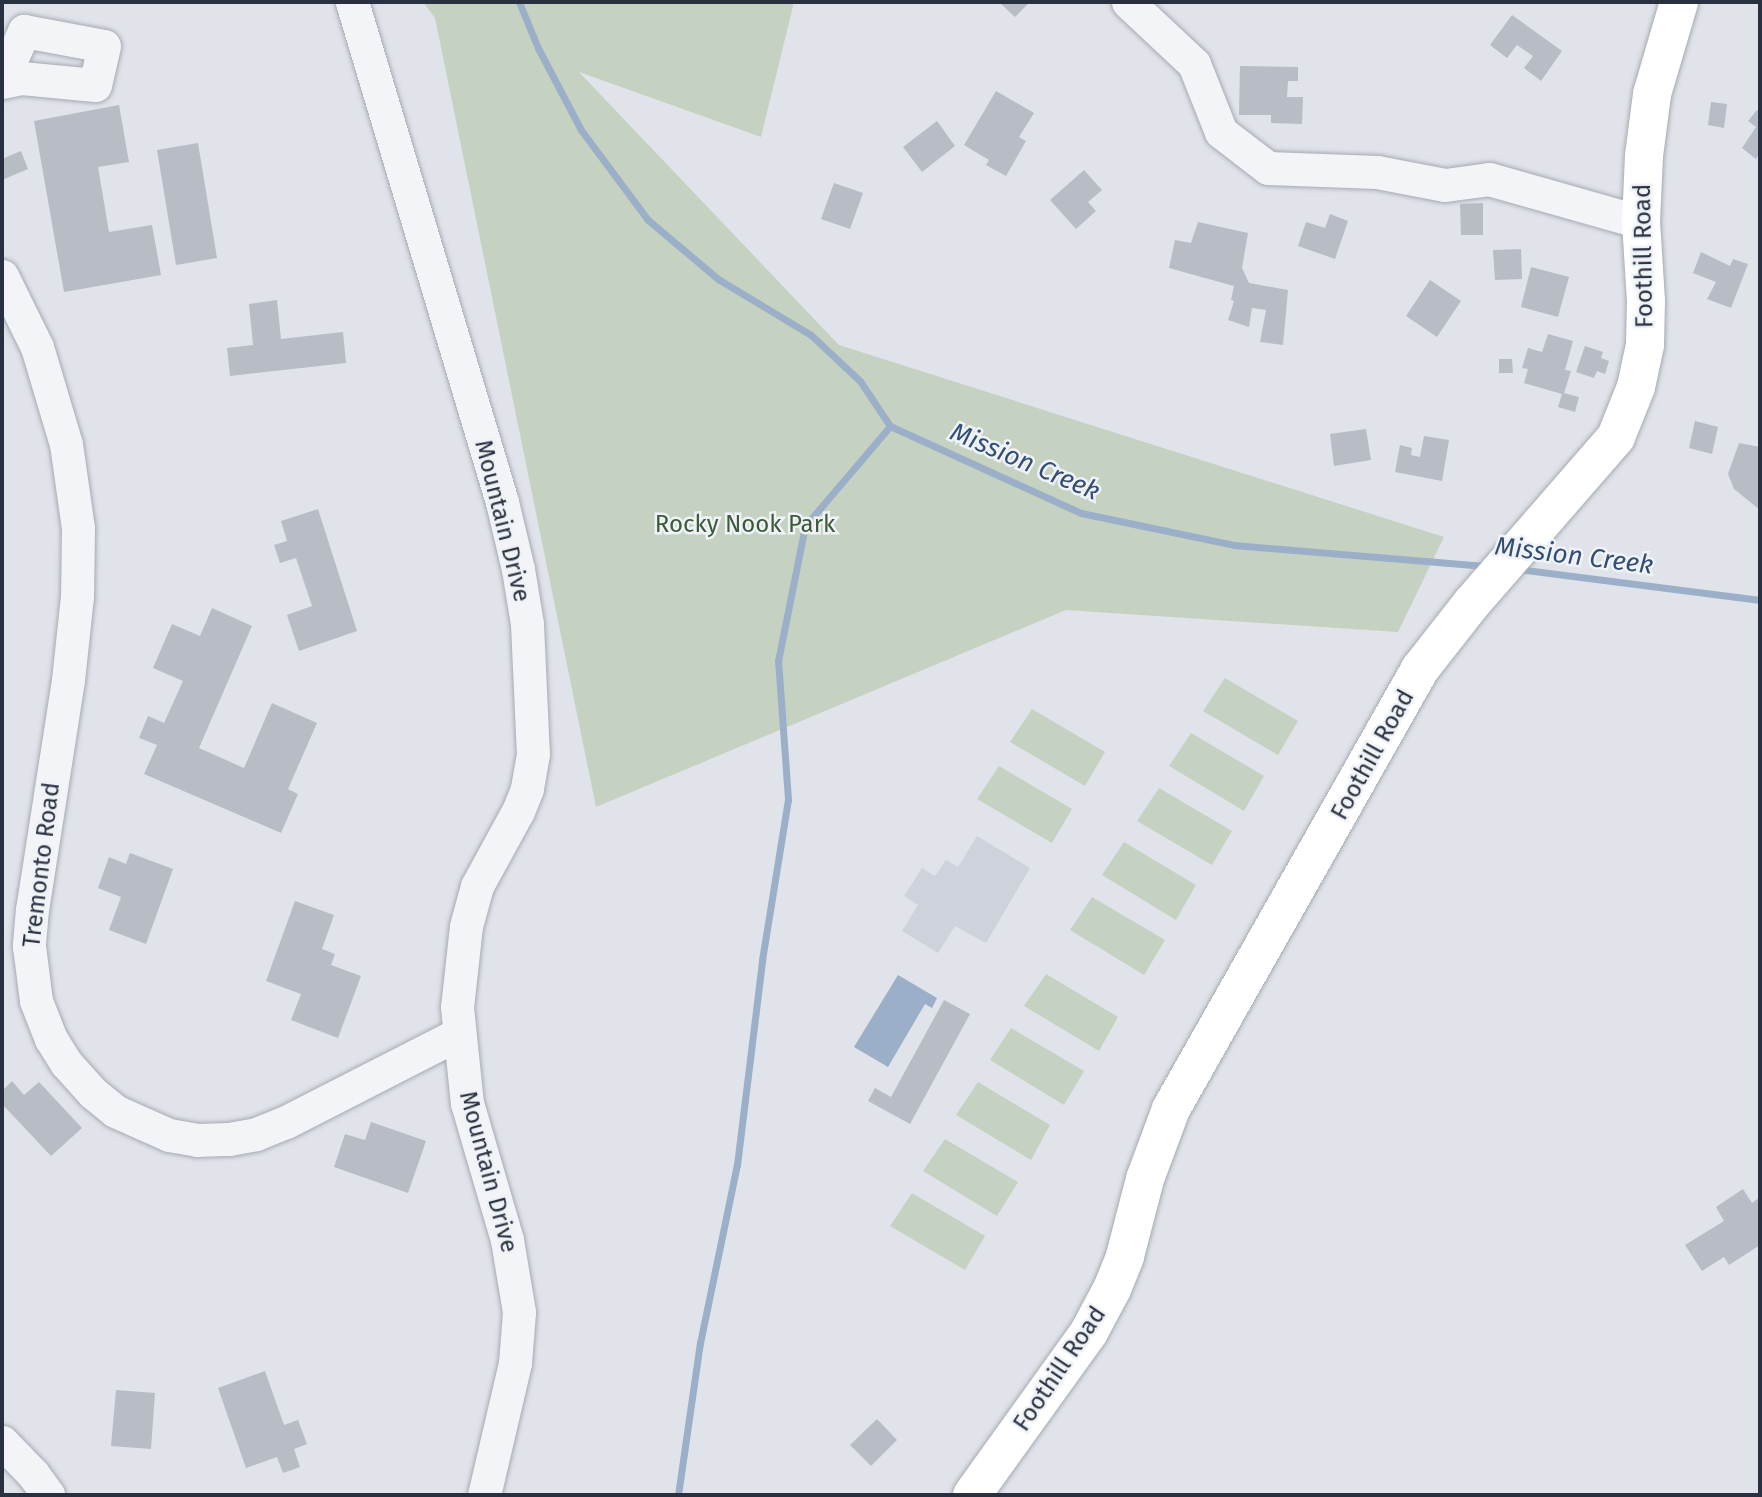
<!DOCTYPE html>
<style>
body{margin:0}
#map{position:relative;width:1762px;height:1497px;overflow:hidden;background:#e0e3e9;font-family:"Fira Sans",sans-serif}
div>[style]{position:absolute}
.built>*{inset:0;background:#ced2db}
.green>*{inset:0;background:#c5d2c1}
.water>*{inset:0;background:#9bb0c8}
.stream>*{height:7px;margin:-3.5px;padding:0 3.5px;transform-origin:3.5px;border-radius:3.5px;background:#9bb0c8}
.building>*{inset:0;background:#b7bcc5}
.roads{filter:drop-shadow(0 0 2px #a5aab3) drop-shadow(0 0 2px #a5aab3)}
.minor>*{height:33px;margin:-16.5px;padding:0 16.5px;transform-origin:16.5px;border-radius:16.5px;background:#f2f4f7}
.major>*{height:38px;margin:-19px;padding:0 19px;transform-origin:19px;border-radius:19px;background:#fff}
span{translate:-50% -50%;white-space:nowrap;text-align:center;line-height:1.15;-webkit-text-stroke:5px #eff2f6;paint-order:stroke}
.street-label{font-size:24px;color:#293040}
.park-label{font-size:24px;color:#3c5b36}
.water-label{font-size:26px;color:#334e73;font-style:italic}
.frame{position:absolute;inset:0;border:4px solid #293040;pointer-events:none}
</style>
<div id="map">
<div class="built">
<i style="clip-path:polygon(977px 836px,1030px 868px,986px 943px,955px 926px,938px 953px,902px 931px,918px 905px,904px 896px,922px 868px,935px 876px,946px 860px,958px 867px)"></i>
</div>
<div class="green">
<i style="clip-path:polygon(423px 2px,794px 2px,761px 137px,579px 72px,839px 345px,1444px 537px,1398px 632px,1066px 610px,596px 807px,435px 18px)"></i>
<i style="clip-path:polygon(1225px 678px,1298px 721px,1278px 755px,1203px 711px)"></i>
<i style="clip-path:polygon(1032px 709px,1105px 752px,1085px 786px,1010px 742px)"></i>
<i style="clip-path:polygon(1191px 733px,1264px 776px,1244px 811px,1169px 766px)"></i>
<i style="clip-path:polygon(999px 766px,1072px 809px,1052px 843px,977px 799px)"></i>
<i style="clip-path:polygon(1159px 788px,1232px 831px,1212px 865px,1137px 821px)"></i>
<i style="clip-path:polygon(1124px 842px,1196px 885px,1176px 920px,1102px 875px)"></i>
<i style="clip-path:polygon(1092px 897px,1165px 940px,1144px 975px,1070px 930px)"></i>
<i style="clip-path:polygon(1046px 974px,1118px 1017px,1099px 1051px,1024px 1006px)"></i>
<i style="clip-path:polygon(1011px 1028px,1084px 1071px,1064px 1105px,990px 1060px)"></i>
<i style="clip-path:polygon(978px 1082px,1050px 1125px,1031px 1160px,956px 1115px)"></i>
<i style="clip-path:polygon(945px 1139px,1018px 1182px,997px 1216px,923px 1171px)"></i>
<i style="clip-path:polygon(912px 1193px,985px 1236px,965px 1270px,890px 1226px)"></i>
</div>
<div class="water">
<i style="clip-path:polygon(898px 975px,937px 998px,932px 1008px,925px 1004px,888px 1067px,854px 1047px)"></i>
</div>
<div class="stream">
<i style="left:519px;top:2px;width:50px;rotate:67.6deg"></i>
<i style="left:538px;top:48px;width:93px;rotate:62.3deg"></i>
<i style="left:581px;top:130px;width:112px;rotate:53.3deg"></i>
<i style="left:648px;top:220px;width:92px;rotate:40.1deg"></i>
<i style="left:718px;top:279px;width:109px;rotate:31.1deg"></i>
<i style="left:811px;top:335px;width:67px;rotate:43.2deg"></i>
<i style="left:860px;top:381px;width:54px;rotate:56.3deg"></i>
<i style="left:890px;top:426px;width:210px;rotate:24.5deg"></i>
<i style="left:1081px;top:513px;width:156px;rotate:11.8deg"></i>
<i style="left:1234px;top:545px;width:252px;rotate:4.8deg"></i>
<i style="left:1518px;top:569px;width:244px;rotate:7.3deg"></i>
<i style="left:678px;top:1495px;width:154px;rotate:-81.8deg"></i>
<i style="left:700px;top:1343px;width:182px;rotate:-78.3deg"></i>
<i style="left:737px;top:1165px;width:207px;rotate:-83deg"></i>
<i style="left:762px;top:960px;width:163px;rotate:-80.8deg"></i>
<i style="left:788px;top:799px;width:138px;rotate:-94.1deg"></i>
<i style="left:778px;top:661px;width:138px;rotate:-78.7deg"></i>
<i style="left:805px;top:526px;width:131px;rotate:-49.6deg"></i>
</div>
<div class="building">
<i style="clip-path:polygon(999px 2px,1030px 2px,1015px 17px)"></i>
<i style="clip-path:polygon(1512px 15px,1562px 51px,1541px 81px,1524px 68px,1533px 56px,1517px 45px,1507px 58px,1490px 45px)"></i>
<i style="clip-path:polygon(1240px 66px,1298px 67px,1298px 81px,1288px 81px,1287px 97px,1303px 97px,1302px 124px,1271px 123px,1271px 115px,1239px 115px)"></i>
<i style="clip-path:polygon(996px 91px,1034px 113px,1019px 137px,1026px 141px,1006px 176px,986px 165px,989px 160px,964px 145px)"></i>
<i style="clip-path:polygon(1711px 102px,1727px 104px,1724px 128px,1708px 125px)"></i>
<i style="clip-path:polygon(119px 105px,129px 162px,98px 167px,109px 232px,152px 225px,161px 275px,64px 292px,34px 121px)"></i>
<i style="clip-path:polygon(1757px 110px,1760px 113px,1760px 153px,1756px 159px,1742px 148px,1756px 127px,1748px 121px)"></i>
<i style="clip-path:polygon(937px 121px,955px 146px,922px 172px,903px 147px)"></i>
<i style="clip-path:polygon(198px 143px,217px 258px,176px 265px,157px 150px)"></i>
<i style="clip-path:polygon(21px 151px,28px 169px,2px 180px,2px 159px)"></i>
<i style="clip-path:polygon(1084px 170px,1102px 190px,1088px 202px,1096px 211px,1076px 229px,1050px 200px)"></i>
<i style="clip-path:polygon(834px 183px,863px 193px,850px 229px,821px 219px)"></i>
<i style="clip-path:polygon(1483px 203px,1483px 235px,1461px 235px,1460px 204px)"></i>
<i style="clip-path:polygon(1330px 214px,1348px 221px,1335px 259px,1298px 246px,1306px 222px,1325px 228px)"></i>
<i style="clip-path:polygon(1198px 222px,1248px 233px,1242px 268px,1249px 283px,1288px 290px,1283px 345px,1260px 342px,1266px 310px,1252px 308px,1249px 327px,1228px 320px,1234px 301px,1231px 300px,1234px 286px,1169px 268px,1175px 240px,1191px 243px)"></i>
<i style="clip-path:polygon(1521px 249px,1522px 279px,1495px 280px,1493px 250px)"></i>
<i style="clip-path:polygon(1701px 252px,1730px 266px,1733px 259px,1748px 264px,1731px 308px,1707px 299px,1716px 282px,1693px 273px)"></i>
<i style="clip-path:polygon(1531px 267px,1569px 277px,1558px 317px,1521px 307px)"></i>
<i style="clip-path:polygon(1430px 280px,1461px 301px,1437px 337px,1406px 316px)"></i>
<i style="clip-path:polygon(277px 300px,281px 339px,343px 332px,346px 363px,230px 376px,227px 348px,253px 345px,249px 304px)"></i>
<i style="clip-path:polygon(1548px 334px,1573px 341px,1565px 370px,1571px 371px,1564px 393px,1579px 397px,1575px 412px,1558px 407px,1562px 394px,1524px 383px,1528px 369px,1522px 368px,1528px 348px,1542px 352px)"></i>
<i style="clip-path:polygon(1585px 346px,1603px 352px,1601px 358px,1609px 361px,1605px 374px,1597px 371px,1594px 378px,1576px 372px)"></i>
<i style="clip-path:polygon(1499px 359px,1512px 359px,1513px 373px,1499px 373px)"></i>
<i style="clip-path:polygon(1695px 421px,1718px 427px,1712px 454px,1689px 448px)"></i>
<i style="clip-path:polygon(1366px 429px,1371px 460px,1334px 466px,1330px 434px)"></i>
<i style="clip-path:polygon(1424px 436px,1449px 440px,1442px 481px,1395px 472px,1400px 445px,1412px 448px,1411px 455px,1420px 457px)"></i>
<i style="clip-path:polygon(1739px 443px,1760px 447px,1760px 510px,1734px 489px,1728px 474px)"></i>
<i style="clip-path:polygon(318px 509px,357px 631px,299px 651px,287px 615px,312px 606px,296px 558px,280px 563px,274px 545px,287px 541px,281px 521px)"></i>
<i style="clip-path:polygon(212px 608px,252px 626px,199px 748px,244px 768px,272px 703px,317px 723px,288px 789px,298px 794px,281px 833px,144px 774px,157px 745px,139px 738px,148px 716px,164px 723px,183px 681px,153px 668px,172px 624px,200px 636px)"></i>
<i style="clip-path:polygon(130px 853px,173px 869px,146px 944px,109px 930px,121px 897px,98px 888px,109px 857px,126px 864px)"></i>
<i style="clip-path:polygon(295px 901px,334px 915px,322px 949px,335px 954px,331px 965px,361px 976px,338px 1038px,291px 1020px,301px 994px,266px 981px)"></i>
<i style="clip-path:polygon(944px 1000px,970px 1014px,910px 1124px,868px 1101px,875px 1088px,891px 1097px)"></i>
<i style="clip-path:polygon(12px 1081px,24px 1095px,39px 1082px,82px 1128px,51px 1156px,2px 1104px,2px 1091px)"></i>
<i style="clip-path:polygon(371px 1122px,426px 1141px,408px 1193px,334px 1167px,345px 1134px,365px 1140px)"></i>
<i style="clip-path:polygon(1743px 1189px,1752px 1203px,1760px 1197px,1760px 1245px,1729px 1265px,1724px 1257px,1702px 1271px,1685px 1245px,1724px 1221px,1716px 1207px)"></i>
<i style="clip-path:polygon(265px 1371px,284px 1425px,298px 1420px,307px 1444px,294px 1449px,300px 1467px,283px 1473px,277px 1457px,246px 1468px,218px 1388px)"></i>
<i style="clip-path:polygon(116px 1390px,155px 1393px,151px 1449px,111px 1446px)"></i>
<i style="clip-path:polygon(877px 1419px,897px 1440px,871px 1466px,850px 1445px)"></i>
</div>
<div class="roads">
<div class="minor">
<i style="left:352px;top:2px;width:522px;rotate:73.3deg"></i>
<i style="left:502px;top:502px;width:69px;rotate:76.6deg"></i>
<i style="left:518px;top:569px;width:56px;rotate:80.7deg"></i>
<i style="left:527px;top:624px;width:130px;rotate:87.4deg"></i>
<i style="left:533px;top:754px;width:36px;rotate:100deg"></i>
<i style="left:527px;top:789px;width:24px;rotate:112deg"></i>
<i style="left:518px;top:811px;width:85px;rotate:118.7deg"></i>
<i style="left:477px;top:886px;width:41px;rotate:105.4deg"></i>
<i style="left:466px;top:926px;width:81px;rotate:96.3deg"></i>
<i style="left:457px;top:1007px;width:97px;rotate:84.1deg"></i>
<i style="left:467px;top:1103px;width:143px;rotate:73.7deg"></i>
<i style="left:507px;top:1240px;width:73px;rotate:80.5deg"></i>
<i style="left:519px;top:1312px;width:51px;rotate:94.5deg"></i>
<i style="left:515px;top:1363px;width:136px;rotate:103.2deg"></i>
<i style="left:1128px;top:2px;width:91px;rotate:43.2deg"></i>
<i style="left:1194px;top:64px;width:73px;rotate:68.3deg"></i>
<i style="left:1221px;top:132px;width:59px;rotate:37.5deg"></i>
<i style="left:1268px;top:168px;width:109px;rotate:2.1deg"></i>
<i style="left:1377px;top:172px;width:69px;rotate:10.8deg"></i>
<i style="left:1445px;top:185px;width:44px;rotate:-7.8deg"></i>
<i style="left:1489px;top:179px;width:158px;rotate:15.8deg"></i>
<i style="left:2px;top:80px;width:54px;rotate:-65.8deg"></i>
<i style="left:24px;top:31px;width:81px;rotate:10.6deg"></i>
<i style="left:104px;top:46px;width:40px;rotate:103deg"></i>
<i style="left:95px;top:85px;width:74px;rotate:-174.6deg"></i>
<i style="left:21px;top:78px;width:19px;rotate:168deg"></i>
<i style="left:2px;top:276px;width:79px;rotate:63.8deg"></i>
<i style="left:37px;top:347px;width:101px;rotate:73.4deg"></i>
<i style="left:66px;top:444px;width:85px;rotate:81.9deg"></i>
<i style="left:78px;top:528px;width:68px;rotate:90.8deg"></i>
<i style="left:77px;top:596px;width:84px;rotate:96.1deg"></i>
<i style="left:68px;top:680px;width:232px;rotate:98.9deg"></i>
<i style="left:32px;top:909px;width:37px;rotate:95deg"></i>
<i style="left:29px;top:946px;width:55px;rotate:82.7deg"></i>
<i style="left:36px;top:1001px;width:41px;rotate:68.5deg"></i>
<i style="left:51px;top:1039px;width:28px;rotate:58deg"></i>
<i style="left:66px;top:1063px;width:40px;rotate:48deg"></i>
<i style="left:93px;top:1093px;width:28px;rotate:39deg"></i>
<i style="left:115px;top:1111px;width:59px;rotate:24deg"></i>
<i style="left:169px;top:1135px;width:28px;rotate:10deg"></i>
<i style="left:197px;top:1140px;width:32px;rotate:-2deg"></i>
<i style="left:229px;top:1139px;width:27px;rotate:-10deg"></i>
<i style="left:256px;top:1134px;width:32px;rotate:-22deg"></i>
<i style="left:286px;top:1122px;width:193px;rotate:-27.1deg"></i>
<i style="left:2px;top:1442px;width:45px;rotate:45.9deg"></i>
<i style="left:33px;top:1474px;width:26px;rotate:54deg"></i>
</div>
<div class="major">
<i style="left:972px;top:1495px;width:201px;rotate:-54.3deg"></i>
<i style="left:1089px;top:1332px;width:49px;rotate:-61.9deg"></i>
<i style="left:1112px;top:1289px;width:35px;rotate:-68deg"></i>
<i style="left:1125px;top:1256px;width:80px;rotate:-75.4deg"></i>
<i style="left:1145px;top:1179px;width:75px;rotate:-69.6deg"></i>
<i style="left:1171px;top:1109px;width:506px;rotate:-60.49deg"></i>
<i style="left:1420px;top:669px;width:83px;rotate:-51.9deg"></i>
<i style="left:1471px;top:604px;width:221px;rotate:-49deg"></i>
<i style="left:1616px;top:437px;width:54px;rotate:-68.2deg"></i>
<i style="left:1636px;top:387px;width:43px;rotate:-77.9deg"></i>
<i style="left:1645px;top:345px;width:44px;rotate:-88.7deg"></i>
<i style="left:1646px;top:301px;width:79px;rotate:-93.6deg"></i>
<i style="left:1641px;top:222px;width:66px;rotate:-87.4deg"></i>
<i style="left:1644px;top:156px;width:63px;rotate:-82.6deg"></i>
<i style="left:1652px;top:94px;width:96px;rotate:-73.6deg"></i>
</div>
</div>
<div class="street-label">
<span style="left:1644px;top:256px;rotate:-91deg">Foothill Road</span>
<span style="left:502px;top:521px;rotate:76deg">Mountain Drive</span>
<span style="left:1373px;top:755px;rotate:-61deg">Foothill Road</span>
<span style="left:42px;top:865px;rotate:-83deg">Tremonto Road</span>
<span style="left:488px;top:1172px;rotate:75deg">Mountain Drive</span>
<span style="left:1060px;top:1369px;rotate:-56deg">Foothill Road</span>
</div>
<div class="park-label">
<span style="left:745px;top:525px">Rocky Nook Park</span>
</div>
<div class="water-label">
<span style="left:1025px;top:462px;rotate:23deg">Mission Creek</span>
<span style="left:1574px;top:556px;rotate:7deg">Mission Creek</span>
</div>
<div class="frame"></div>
</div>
